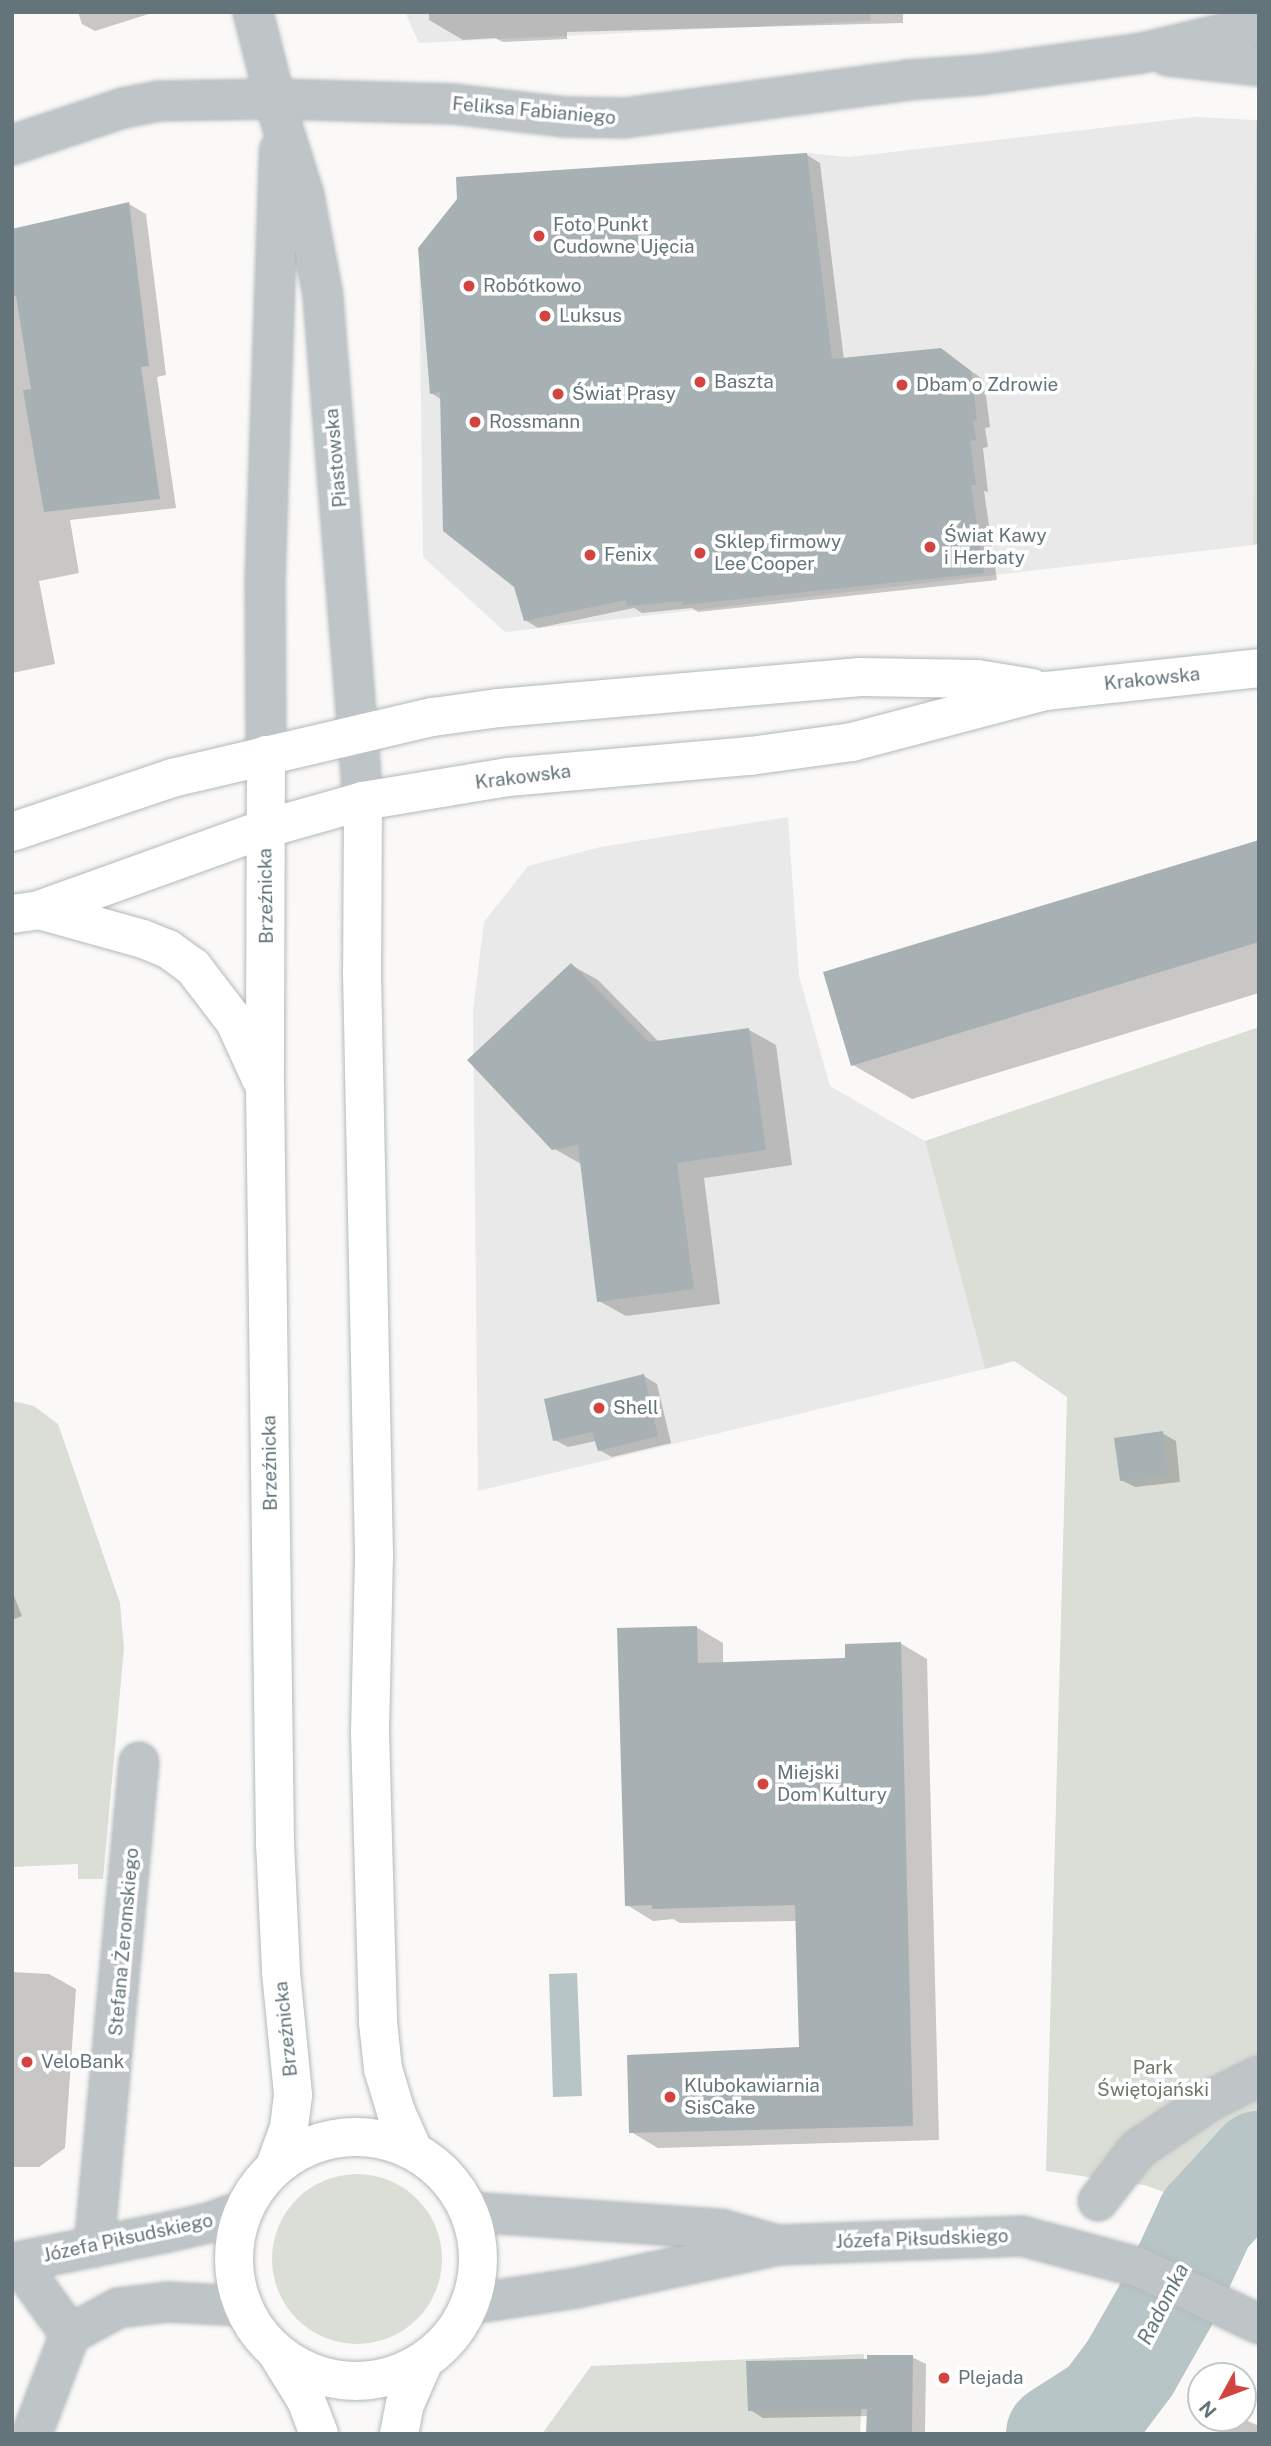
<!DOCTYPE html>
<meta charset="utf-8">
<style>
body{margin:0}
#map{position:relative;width:1271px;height:2446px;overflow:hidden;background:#faf9f8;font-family:"Public Sans",sans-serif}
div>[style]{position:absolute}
.built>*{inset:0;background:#e8e9e8}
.green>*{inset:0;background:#dbded7}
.round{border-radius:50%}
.water>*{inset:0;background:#b7c5c6}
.shadow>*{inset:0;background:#0003}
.river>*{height:100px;margin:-50px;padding:0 50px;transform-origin:50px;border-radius:50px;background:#b7c5c6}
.building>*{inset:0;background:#a7b1b4}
.roads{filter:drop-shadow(0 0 2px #b3b9bc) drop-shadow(0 0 2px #b3b9bc)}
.minor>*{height:38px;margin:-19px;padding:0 19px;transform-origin:19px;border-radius:19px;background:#bfc5c7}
.major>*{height:38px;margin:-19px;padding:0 19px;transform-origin:19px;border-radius:19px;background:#fff}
.major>.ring{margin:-19px;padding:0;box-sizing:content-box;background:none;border:38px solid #fff;border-radius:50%}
.dots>*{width:19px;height:19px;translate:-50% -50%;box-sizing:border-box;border:4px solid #fff;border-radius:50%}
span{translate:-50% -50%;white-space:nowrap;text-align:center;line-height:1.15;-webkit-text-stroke:7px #fff;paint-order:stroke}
.street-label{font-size:19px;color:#63747a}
.poi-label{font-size:19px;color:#63747a}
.left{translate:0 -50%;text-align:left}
.park-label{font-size:19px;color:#6d7866}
.water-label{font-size:21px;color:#627879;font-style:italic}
.frame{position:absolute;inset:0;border:14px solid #63747a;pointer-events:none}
.north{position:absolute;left:1187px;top:2362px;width:70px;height:70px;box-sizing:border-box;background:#fff;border:2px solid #c1c7ca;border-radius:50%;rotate:229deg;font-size:19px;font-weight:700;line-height:28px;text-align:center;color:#63747a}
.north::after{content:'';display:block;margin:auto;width:24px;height:32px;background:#d2443f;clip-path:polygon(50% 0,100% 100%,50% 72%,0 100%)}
</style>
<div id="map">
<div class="built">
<i style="clip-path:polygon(405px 12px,870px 12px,871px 21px,419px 43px)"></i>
<i style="clip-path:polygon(1195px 117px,1256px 120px,1253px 545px,505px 632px,423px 557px,419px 252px,457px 199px,456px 177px,807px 153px,849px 157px)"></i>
<i style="clip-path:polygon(788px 817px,799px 976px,830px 1086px,925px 1141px,985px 1369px,478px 1491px,473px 1009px,484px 922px,528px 866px,600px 847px)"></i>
</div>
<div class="green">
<i style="clip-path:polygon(1256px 120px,1259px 121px,1259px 544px,1253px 545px)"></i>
<i style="clip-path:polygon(1259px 1027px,1259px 2226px,1144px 2185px,1046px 2171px,1067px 1397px,1014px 1361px,985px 1369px,925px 1141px)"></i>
<i style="clip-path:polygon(12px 1401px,34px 1406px,58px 1424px,120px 1603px,124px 1648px,103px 1879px,78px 1879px,78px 1864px,12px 1867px)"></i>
<i class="round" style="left:272px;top:2174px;width:170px;height:170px"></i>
<i style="clip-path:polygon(864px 2354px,860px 2434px,542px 2434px,591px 2366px)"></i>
</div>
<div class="water">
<i style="clip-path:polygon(577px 1973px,582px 2096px,553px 2097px,549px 1974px)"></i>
</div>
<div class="shadow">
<i style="clip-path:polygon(78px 12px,155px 12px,95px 31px,82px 24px)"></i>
<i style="clip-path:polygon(429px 12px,903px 12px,903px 23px,567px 32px,567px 39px,503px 42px,495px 38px,463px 40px,429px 20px)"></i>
<i style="clip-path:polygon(807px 155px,820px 163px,844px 360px,941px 350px,984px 380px,990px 427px,985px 428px,988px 447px,983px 448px,988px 492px,984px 491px,997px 580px,698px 612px,692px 608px,642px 613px,634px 608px,538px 628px,525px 620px,515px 586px,442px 400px,431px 393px)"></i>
<i style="clip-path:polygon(129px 204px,146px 214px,166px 375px,157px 377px,176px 508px,70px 520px,79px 573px,39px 581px,55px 664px,12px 673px,12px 229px)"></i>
<i style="clip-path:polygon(1259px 842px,1259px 993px,912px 1099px,853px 1065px)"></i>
<i style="clip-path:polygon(571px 965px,598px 980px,659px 1042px,749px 1030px,776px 1045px,792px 1165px,704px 1178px,720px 1304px,626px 1316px,599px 1301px,581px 1164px,553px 1148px)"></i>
<i style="clip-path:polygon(644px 1376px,657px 1384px,671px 1443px,612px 1457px,599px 1450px,596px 1441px,568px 1447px,555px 1440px)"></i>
<i style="clip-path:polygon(1162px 1433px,1176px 1441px,1180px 1482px,1135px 1487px,1121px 1480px)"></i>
<i style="clip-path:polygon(12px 1591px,22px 1616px,12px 1620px)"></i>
<i style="clip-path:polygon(696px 1627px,723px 1643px,723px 1664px,847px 1660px,900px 1643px,927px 1659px,939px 2140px,658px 2148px,631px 2132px,800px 2049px,797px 1921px,680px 1923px,673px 1919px,653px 1921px,627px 1905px)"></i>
<i style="clip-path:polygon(12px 1972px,49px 1974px,76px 1989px,65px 2148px,39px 2167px,12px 2167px)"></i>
<i style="clip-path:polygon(912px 2357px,926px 2364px,925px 2434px,869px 2434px,868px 2416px,763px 2418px,750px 2410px,748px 2363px)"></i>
<i style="clip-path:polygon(1230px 2418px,1241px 2418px,1259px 2426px,1259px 2434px,1222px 2434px)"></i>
</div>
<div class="river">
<i style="left:1056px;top:2434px;width:56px;rotate:-32.6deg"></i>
<i style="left:1103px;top:2404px;width:45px;rotate:-53.1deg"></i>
<i style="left:1130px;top:2368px;width:75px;rotate:-60.4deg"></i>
<i style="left:1167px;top:2303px;width:93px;rotate:-65.1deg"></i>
<i style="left:1206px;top:2219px;width:79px;rotate:-47.6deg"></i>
</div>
<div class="building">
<i style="clip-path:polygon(807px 153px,832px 359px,941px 348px,971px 371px,977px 420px,973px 421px,976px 440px,970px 441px,976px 485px,971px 485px,984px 573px,683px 605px,682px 601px,627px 606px,626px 600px,524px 621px,514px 587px,443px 531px,440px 392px,430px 394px,418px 248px,457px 199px,456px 177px)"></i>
<i style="clip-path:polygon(129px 202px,149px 366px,141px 367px,160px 499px,44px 512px,23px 390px,31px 389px,16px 296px,12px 297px,12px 229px)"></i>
<i style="clip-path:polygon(1259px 840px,1259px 942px,851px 1066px,823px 972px)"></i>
<i style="clip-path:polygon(571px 963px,649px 1042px,749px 1028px,766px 1150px,677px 1163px,694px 1289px,597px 1302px,578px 1145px,552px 1150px,467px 1060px)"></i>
<i style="clip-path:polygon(644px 1374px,658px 1436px,598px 1451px,592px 1432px,553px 1441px,544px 1399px)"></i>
<i style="clip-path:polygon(1163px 1431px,1168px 1475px,1120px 1481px,1114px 1438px)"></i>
<i style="clip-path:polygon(697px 1626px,698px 1663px,845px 1658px,845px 1644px,901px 1642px,913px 2126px,629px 2133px,627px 2055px,799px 2047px,795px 1905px,652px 1909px,652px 1905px,625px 1906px,617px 1628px)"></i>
<i style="clip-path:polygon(867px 2355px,913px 2355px,912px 2434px,866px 2434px,867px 2409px,748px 2411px,746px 2361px,867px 2359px)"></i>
</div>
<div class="roads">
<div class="minor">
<i style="left:253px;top:12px;width:110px;rotate:75.8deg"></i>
<i style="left:280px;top:119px;width:80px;rotate:72.5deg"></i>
<i style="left:304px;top:195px;width:103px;rotate:79.3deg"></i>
<i style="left:323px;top:296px;width:507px;rotate:85.47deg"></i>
<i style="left:1168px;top:56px;width:92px;rotate:6.3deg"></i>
<i style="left:12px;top:145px;width:117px;rotate:-18.4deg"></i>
<i style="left:123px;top:108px;width:38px;rotate:-11deg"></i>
<i style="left:160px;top:101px;width:115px;rotate:-1deg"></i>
<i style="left:275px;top:99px;width:179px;rotate:1.6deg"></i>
<i style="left:454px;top:104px;width:111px;rotate:6.7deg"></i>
<i style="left:564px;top:117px;width:60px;rotate:1deg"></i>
<i style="left:624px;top:118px;width:287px;rotate:-7.6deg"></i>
<i style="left:908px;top:80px;width:72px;rotate:-4deg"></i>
<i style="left:980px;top:75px;width:163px;rotate:-7.7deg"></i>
<i style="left:1142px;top:53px;width:120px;rotate:-13.5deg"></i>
<i style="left:266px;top:755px;width:172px;rotate:-90.3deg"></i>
<i style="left:265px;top:583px;width:433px;rotate:-88.1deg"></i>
<i style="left:1098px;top:2201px;width:66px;rotate:-52.4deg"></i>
<i style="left:1138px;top:2149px;width:88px;rotate:-33.9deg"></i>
<i style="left:1211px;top:2100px;width:54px;rotate:-26.6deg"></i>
<i style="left:470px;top:2212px;width:252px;rotate:3.9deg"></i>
<i style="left:721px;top:2229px;width:55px;rotate:15.8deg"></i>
<i style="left:94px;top:2247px;width:487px;rotate:-84.7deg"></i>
<i style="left:18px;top:2262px;width:89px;rotate:54.2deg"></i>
<i style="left:12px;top:2263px;width:159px;rotate:-11.2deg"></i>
<i style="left:168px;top:2232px;width:41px;rotate:-12.7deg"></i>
<i style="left:208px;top:2223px;width:38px;rotate:-20deg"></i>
<i style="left:471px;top:2304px;width:107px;rotate:-8.6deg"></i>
<i style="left:577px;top:2288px;width:207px;rotate:-12deg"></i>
<i style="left:779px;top:2245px;width:243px;rotate:-2.1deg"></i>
<i style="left:1022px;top:2236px;width:120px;rotate:15deg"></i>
<i style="left:1138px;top:2267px;width:134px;rotate:25.2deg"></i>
<i style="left:32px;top:2434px;width:107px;rotate:-69.2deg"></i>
<i style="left:70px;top:2334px;width:55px;rotate:-28.4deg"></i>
<i style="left:118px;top:2308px;width:49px;rotate:-7deg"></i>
<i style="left:167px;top:2302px;width:76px;rotate:3deg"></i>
</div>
<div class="major">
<i style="left:266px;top:755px;width:333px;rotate:90.2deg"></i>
<i style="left:265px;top:1088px;width:755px;rotate:89.24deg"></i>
<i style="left:275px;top:1843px;width:129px;rotate:87.3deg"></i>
<i style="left:281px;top:1972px;width:124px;rotate:84.4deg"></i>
<i style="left:293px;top:2095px;width:33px;rotate:97deg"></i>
<i style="left:289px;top:2128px;width:40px;rotate:110.2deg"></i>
<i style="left:363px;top:801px;width:171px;rotate:90.3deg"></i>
<i style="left:362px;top:972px;width:584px;rotate:88.82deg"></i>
<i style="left:374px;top:1556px;width:176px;rotate:91.3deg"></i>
<i style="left:370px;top:1732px;width:290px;rotate:88.4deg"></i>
<i style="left:378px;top:2022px;width:47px;rotate:83.9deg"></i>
<i style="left:383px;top:2069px;width:45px;rotate:73.2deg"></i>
<i style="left:396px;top:2112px;width:42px;rotate:65.9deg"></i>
<i style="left:12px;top:832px;width:169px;rotate:-18.6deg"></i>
<i style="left:172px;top:778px;width:268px;rotate:-13.2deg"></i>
<i style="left:433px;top:717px;width:67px;rotate:-7.8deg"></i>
<i style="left:499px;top:708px;width:363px;rotate:-4.9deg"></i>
<i style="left:861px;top:677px;width:116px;rotate:1deg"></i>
<i style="left:977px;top:679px;width:56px;rotate:9.3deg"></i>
<i style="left:39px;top:910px;width:108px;rotate:15.6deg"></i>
<i style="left:143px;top:939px;width:27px;rotate:22deg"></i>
<i style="left:168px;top:949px;width:31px;rotate:36deg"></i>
<i style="left:193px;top:967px;width:69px;rotate:52.6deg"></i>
<i style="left:235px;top:1022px;width:63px;rotate:65.5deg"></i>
<i style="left:12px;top:914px;width:27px;rotate:-8deg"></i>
<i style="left:39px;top:910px;width:239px;rotate:-19.8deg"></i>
<i style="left:264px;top:829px;width:103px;rotate:-15.8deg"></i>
<i style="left:363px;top:801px;width:147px;rotate:-9.4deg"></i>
<i style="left:508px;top:777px;width:243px;rotate:-5deg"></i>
<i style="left:750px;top:756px;width:103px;rotate:-7.8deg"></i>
<i style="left:852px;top:742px;width:200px;rotate:-14.8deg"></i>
<i style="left:1045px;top:691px;width:215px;rotate:-6.1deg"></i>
<i class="ring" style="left:234px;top:2137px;width:206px;height:206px"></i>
<i style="left:277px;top:2353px;width:55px;rotate:58.3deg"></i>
<i style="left:306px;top:2400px;width:36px;rotate:69deg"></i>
<i style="left:399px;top:2434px;width:31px;rotate:-79deg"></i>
<i style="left:405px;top:2404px;width:47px;rotate:-66.2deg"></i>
</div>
</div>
<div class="dots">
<i style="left:539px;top:236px;background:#d2443f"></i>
<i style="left:469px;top:286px;background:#d2443f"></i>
<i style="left:545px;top:316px;background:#d2443f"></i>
<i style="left:700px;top:382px;background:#d2443f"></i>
<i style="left:902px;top:385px;background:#d2443f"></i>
<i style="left:558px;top:394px;background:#d2443f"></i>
<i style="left:475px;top:422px;background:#d2443f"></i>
<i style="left:930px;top:547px;background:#d2443f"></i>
<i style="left:700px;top:553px;background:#d2443f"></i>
<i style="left:590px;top:555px;background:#d2443f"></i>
<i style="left:599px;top:1408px;background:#d2443f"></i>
<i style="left:763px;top:1784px;background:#d2443f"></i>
<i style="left:27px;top:2062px;background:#d2443f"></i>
<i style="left:670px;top:2097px;background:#d2443f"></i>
<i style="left:944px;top:2378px;background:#d2443f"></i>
</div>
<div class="street-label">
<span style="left:534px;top:111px;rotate:5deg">Feliksa Fabianiego</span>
<span style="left:336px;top:458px;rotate:-95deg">Piastowska</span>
<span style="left:1152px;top:679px;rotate:-6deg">Krakowska</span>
<span style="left:523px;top:777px;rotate:-7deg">Krakowska</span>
<span style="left:266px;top:896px;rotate:-91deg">Brzeźnicka</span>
<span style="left:270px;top:1463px;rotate:-91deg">Brzeźnicka</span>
<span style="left:124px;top:1942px;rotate:-85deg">Stefana Żeromskiego</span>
<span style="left:286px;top:2029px;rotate:-96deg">Brzeźnicka</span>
<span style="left:128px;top:2238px;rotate:-12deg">Józefa Piłsudskiego</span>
<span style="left:922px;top:2239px;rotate:-2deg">Józefa Piłsudskiego</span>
</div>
<div class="poi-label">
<span class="left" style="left:553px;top:236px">Foto Punkt<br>Cudowne Ujęcia</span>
<span class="left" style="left:483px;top:286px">Robótkowo</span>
<span class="left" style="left:559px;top:316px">Luksus</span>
<span class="left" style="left:714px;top:382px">Baszta</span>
<span class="left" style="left:916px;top:385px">Dbam o Zdrowie</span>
<span class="left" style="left:572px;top:394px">Świat Prasy</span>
<span class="left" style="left:489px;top:422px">Rossmann</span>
<span class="left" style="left:944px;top:547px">Świat Kawy<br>i Herbaty</span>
<span class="left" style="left:714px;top:553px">Sklep firmowy<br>Lee Cooper</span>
<span class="left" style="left:604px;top:555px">Fenix</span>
<span class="left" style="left:613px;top:1408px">Shell</span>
<span class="left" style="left:777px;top:1784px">Miejski<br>Dom Kultury</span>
<span class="left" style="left:41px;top:2062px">VeloBank</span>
<span class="left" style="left:684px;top:2097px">Klubokawiarnia<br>SisCake</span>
<span class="left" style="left:958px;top:2378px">Plejada</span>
</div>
<div class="park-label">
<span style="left:1153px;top:2079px">Park<br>Świętojański</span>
</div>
<div class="water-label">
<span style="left:1163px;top:2304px;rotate:-63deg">Radomka</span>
</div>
<div class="frame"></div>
<div class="north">N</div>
</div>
